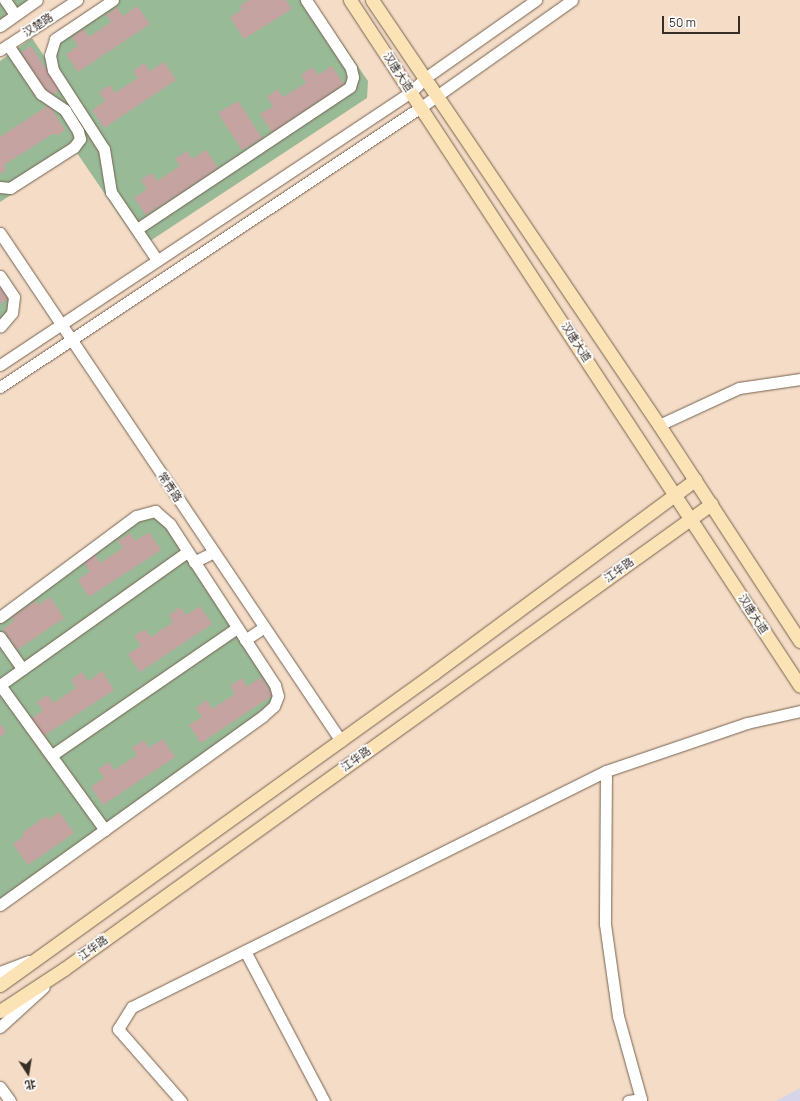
<!DOCTYPE html>
<meta charset="utf-8">
<style>
body{margin:0}
#map{position:relative;width:800px;height:1101px;overflow:hidden;background:#f4dcc7;font-family:Manrope,"Noto Sans SC",sans-serif}
div>[style]{position:absolute}
.industrial>*{inset:0;background:#d7d4ea}
.green>*{inset:0;background:#98ba97}
.building>*{inset:0;background:#c4a3a1}
.roads{filter:drop-shadow(0 0 1px #77624f) drop-shadow(0 0 1px #77624f)}
.minor>*{height:11px;margin:-5.5px;padding:0 5.5px;transform-origin:5.5px;border-radius:5.5px;background:#fff}
.major>*{height:13px;margin:-6.5px;padding:0 6.5px;transform-origin:6.5px;border-radius:6.5px;background:#fbe3b6}
span{translate:-50% -50%;white-space:nowrap;text-align:center;line-height:1.15;-webkit-text-stroke:3.5px #fff;paint-order:stroke}
.street-label{font-size:11px;color:#362d25}
.north{position:absolute;left:8px;top:1053px;width:40px;height:40px;-webkit-text-stroke:3px #fff;paint-order:stroke;rotate:168deg;font-size:11px;font-weight:700;line-height:16px;text-align:center;color:#362d25}
.north::after{content:'';display:block;margin:auto;width:14px;height:18px;background:#362d25;clip-path:polygon(50% 0,100% 100%,50% 72%,0 100%)}
.scale{position:absolute;left:662px;top:16px;width:78px;height:18px;box-sizing:border-box;border:2px solid #362d25;border-top:0;padding-left:5px;font-size:12px;line-height:14px;white-space:nowrap;color:#362d25;-webkit-text-stroke:3px #fff;paint-order:stroke}
</style>
<div id="map">
<div class="industrial">
<i style="clip-path:polygon(800px 1088px,800px 1101px,776px 1101px)"></i>
</div>
<div class="green">
<i style="clip-path:polygon(0 0,37px 0,0 26px)"></i>
<i style="clip-path:polygon(113px 0,312px 0,368px 81px,367px 98px,141px 247px,77px 153px,0 202px,0 61px,32px 38px,52px 68px,51px 45px)"></i>
<i style="clip-path:polygon(0 276px,14px 297px,0 327px)"></i>
<i style="clip-path:polygon(149px 512px,170px 524px,278px 696px,274px 706px,0 905px,0 617px)"></i>
</div>
<div class="building">
<i style="clip-path:polygon(249px 0,286px 0,292px 9px,244px 39px,230px 17px,242px 10px,240px 6px)"></i>
<i style="clip-path:polygon(137px 6px,150px 24px,78px 72px,66px 54px,78px 46px,72px 37px,83px 29px,89px 37px,111px 22px,106px 15px,118px 7px,123px 16px)"></i>
<i style="clip-path:polygon(31px 46px,60px 90px,50px 96px,21px 53px)"></i>
<i style="clip-path:polygon(164px 62px,176px 80px,104px 128px,92px 110px,105px 101px,99px 92px,110px 85px,115px 93px,138px 78px,133px 71px,144px 63px,150px 71px)"></i>
<i style="clip-path:polygon(332px 66px,344px 84px,272px 132px,260px 114px,273px 106px,267px 97px,278px 89px,283px 97px,306px 83px,301px 75px,312px 67px,318px 75px)"></i>
<i style="clip-path:polygon(238px 101px,262px 138px,242px 150px,218px 113px)"></i>
<i style="clip-path:polygon(49px 105px,65px 130px,56px 136px,54px 133px,4px 165px,6px 170px,0 174px,0 137px)"></i>
<i style="clip-path:polygon(206px 150px,218px 168px,146px 215px,134px 198px,147px 189px,141px 180px,152px 173px,157px 181px,180px 166px,175px 159px,187px 151px,192px 159px)"></i>
<i style="clip-path:polygon(0 284px,9px 299px,0 304px)"></i>
<i style="clip-path:polygon(149px 532px,161px 550px,89px 597px,78px 580px,90px 571px,84px 562px,95px 555px,100px 563px,123px 548px,118px 541px,130px 533px,135px 541px)"></i>
<i style="clip-path:polygon(50px 597px,64px 618px,17px 650px,3px 629px,14px 621px,12px 617px,36px 601px,38px 605px)"></i>
<i style="clip-path:polygon(200px 606px,212px 624px,140px 672px,128px 654px,141px 646px,134px 636px,145px 629px,151px 637px,173px 622px,169px 615px,180px 607px,186px 615px)"></i>
<i style="clip-path:polygon(102px 671px,114px 690px,42px 737px,30px 719px,43px 711px,37px 702px,48px 695px,53px 703px,76px 688px,71px 680px,82px 672px,88px 681px)"></i>
<i style="clip-path:polygon(261px 677px,273px 695px,201px 743px,189px 725px,202px 717px,196px 708px,207px 700px,212px 709px,235px 694px,230px 686px,242px 678px,247px 687px)"></i>
<i style="clip-path:polygon(0 723px,6px 732px,0 737px)"></i>
<i style="clip-path:polygon(163px 739px,175px 757px,103px 805px,91px 787px,104px 778px,98px 769px,109px 762px,114px 770px,137px 755px,132px 748px,144px 740px,149px 748px)"></i>
<i style="clip-path:polygon(59px 812px,74px 833px,28px 865px,13px 844px,24px 836px,22px 833px,46px 816px,48px 820px)"></i>
</div>
<div class="roads">
<div class="minor">
<i style="left:5px;top:0;width:18px;rotate:56deg"></i>
<i style="left:113px;top:0;width:70px;rotate:146.1deg"></i>
<i style="left:55px;top:39px;width:17px;rotate:107deg"></i>
<i style="left:50px;top:55px;width:15px;rotate:79deg"></i>
<i style="left:53px;top:70px;width:94px;rotate:57.2deg"></i>
<i style="left:104px;top:149px;width:44px;rotate:80.8deg"></i>
<i style="left:111px;top:192px;width:82px;rotate:55.9deg"></i>
<i style="left:0;top:26px;width:45px;rotate:-35.1deg"></i>
<i style="left:0;top:50px;width:92px;rotate:-33deg"></i>
<i style="left:0;top:187px;width:10px;rotate:6deg"></i>
<i style="left:10px;top:188px;width:76px;rotate:-32.6deg"></i>
<i style="left:74px;top:147px;width:10px;rotate:-53deg"></i>
<i style="left:80px;top:139px;width:8px;rotate:-104deg"></i>
<i style="left:78px;top:131px;width:25px;rotate:-122deg"></i>
<i style="left:65px;top:110px;width:29px;rotate:-146deg"></i>
<i style="left:41px;top:94px;width:59px;rotate:-124deg"></i>
<i style="left:137px;top:229px;width:256px;rotate:-33.7deg"></i>
<i style="left:350px;top:87px;width:10px;rotate:-73deg"></i>
<i style="left:353px;top:77px;width:9px;rotate:-103deg"></i>
<i style="left:351px;top:68px;width:82px;rotate:-123.5deg"></i>
<i style="left:0;top:233px;width:612px;rotate:56.13deg"></i>
<i style="left:0;top:276px;width:25px;rotate:56deg"></i>
<i style="left:14px;top:297px;width:16px;rotate:97deg"></i>
<i style="left:12px;top:313px;width:18px;rotate:131deg"></i>
<i style="left:0;top:365px;width:493px;rotate:-33.6deg"></i>
<i style="left:411px;top:92px;width:20px;rotate:-45deg"></i>
<i style="left:425px;top:78px;width:136px;rotate:-35.1deg"></i>
<i style="left:0;top:387px;width:506px;rotate:-33.63deg"></i>
<i style="left:421px;top:107px;width:185px;rotate:-35.3deg"></i>
<i style="left:659px;top:425px;width:88px;rotate:-24.8deg"></i>
<i style="left:739px;top:388px;width:62px;rotate:-8.4deg"></i>
<i style="left:194px;top:562px;width:22px;rotate:-27deg"></i>
<i style="left:0;top:617px;width:169px;rotate:-36.6deg"></i>
<i style="left:136px;top:516px;width:20px;rotate:-15deg"></i>
<i style="left:155px;top:511px;width:20px;rotate:41deg"></i>
<i style="left:170px;top:524px;width:192px;rotate:56.9deg"></i>
<i style="left:275px;top:685px;width:11px;rotate:75deg"></i>
<i style="left:278px;top:696px;width:11px;rotate:112deg"></i>
<i style="left:274px;top:706px;width:15px;rotate:138deg"></i>
<i style="left:263px;top:716px;width:324px;rotate:144.3deg"></i>
<i style="left:0;top:637px;width:39px;rotate:55deg"></i>
<i style="left:245px;top:640px;width:23px;rotate:-34deg"></i>
<i style="left:0;top:685px;width:229px;rotate:-35.4deg"></i>
<i style="left:0;top:685px;width:179px;rotate:54.1deg"></i>
<i style="left:52px;top:755px;width:224px;rotate:-34.5deg"></i>
<i style="left:606px;top:771px;width:153px;rotate:90.4deg"></i>
<i style="left:605px;top:924px;width:93px;rotate:82deg"></i>
<i style="left:618px;top:1016px;width:86px;rotate:74.5deg"></i>
<i style="left:641px;top:1099px;width:13px;rotate:171deg"></i>
<i style="left:245px;top:951px;width:170px;rotate:62.2deg"></i>
<i style="left:0;top:972px;width:31px;rotate:-21deg"></i>
<i style="left:0;top:1027px;width:59px;rotate:-42.3deg"></i>
<i style="left:0;top:1087px;width:17px;rotate:54deg"></i>
<i style="left:181px;top:1101px;width:96px;rotate:-131.2deg"></i>
<i style="left:118px;top:1029px;width:26px;rotate:-58deg"></i>
<i style="left:132px;top:1007px;width:530px;rotate:-26.47deg"></i>
<i style="left:606px;top:771px;width:149px;rotate:-18.8deg"></i>
<i style="left:747px;top:723px;width:54px;rotate:-12.8deg"></i>
</div>
<div class="major">
<i style="left:350px;top:0;width:820px;rotate:56.74deg"></i>
<i style="left:372px;top:0;width:513px;rotate:55.97deg"></i>
<i style="left:659px;top:425px;width:258px;rotate:56.9deg"></i>
<i style="left:0;top:985px;width:535px;rotate:-35.71deg"></i>
<i style="left:434px;top:673px;width:325px;rotate:-36.5deg"></i>
<i style="left:0;top:1011px;width:77px;rotate:-33.3deg"></i>
<i style="left:64px;top:969px;width:797px;rotate:-35.7deg"></i>
</div>
</div>
<div class="street-label">
<span style="left:38px;top:25px;rotate:-33deg">汉楚路</span>
<span style="left:398px;top:72px;rotate:57deg">汉唐大道</span>
<span style="left:576px;top:342px;rotate:57deg">汉唐大道</span>
<span style="left:170px;top:487px;rotate:56deg">常青路</span>
<span style="left:619px;top:570px;rotate:-36deg">江华路</span>
<span style="left:753px;top:614px;rotate:57deg">汉唐大道</span>
<span style="left:356px;top:759px;rotate:-36deg">江华路</span>
<span style="left:93px;top:948px;rotate:-36deg">江华路</span>
</div>
<div class="north">北</div>
<div class="scale">50 m</div>
</div>
